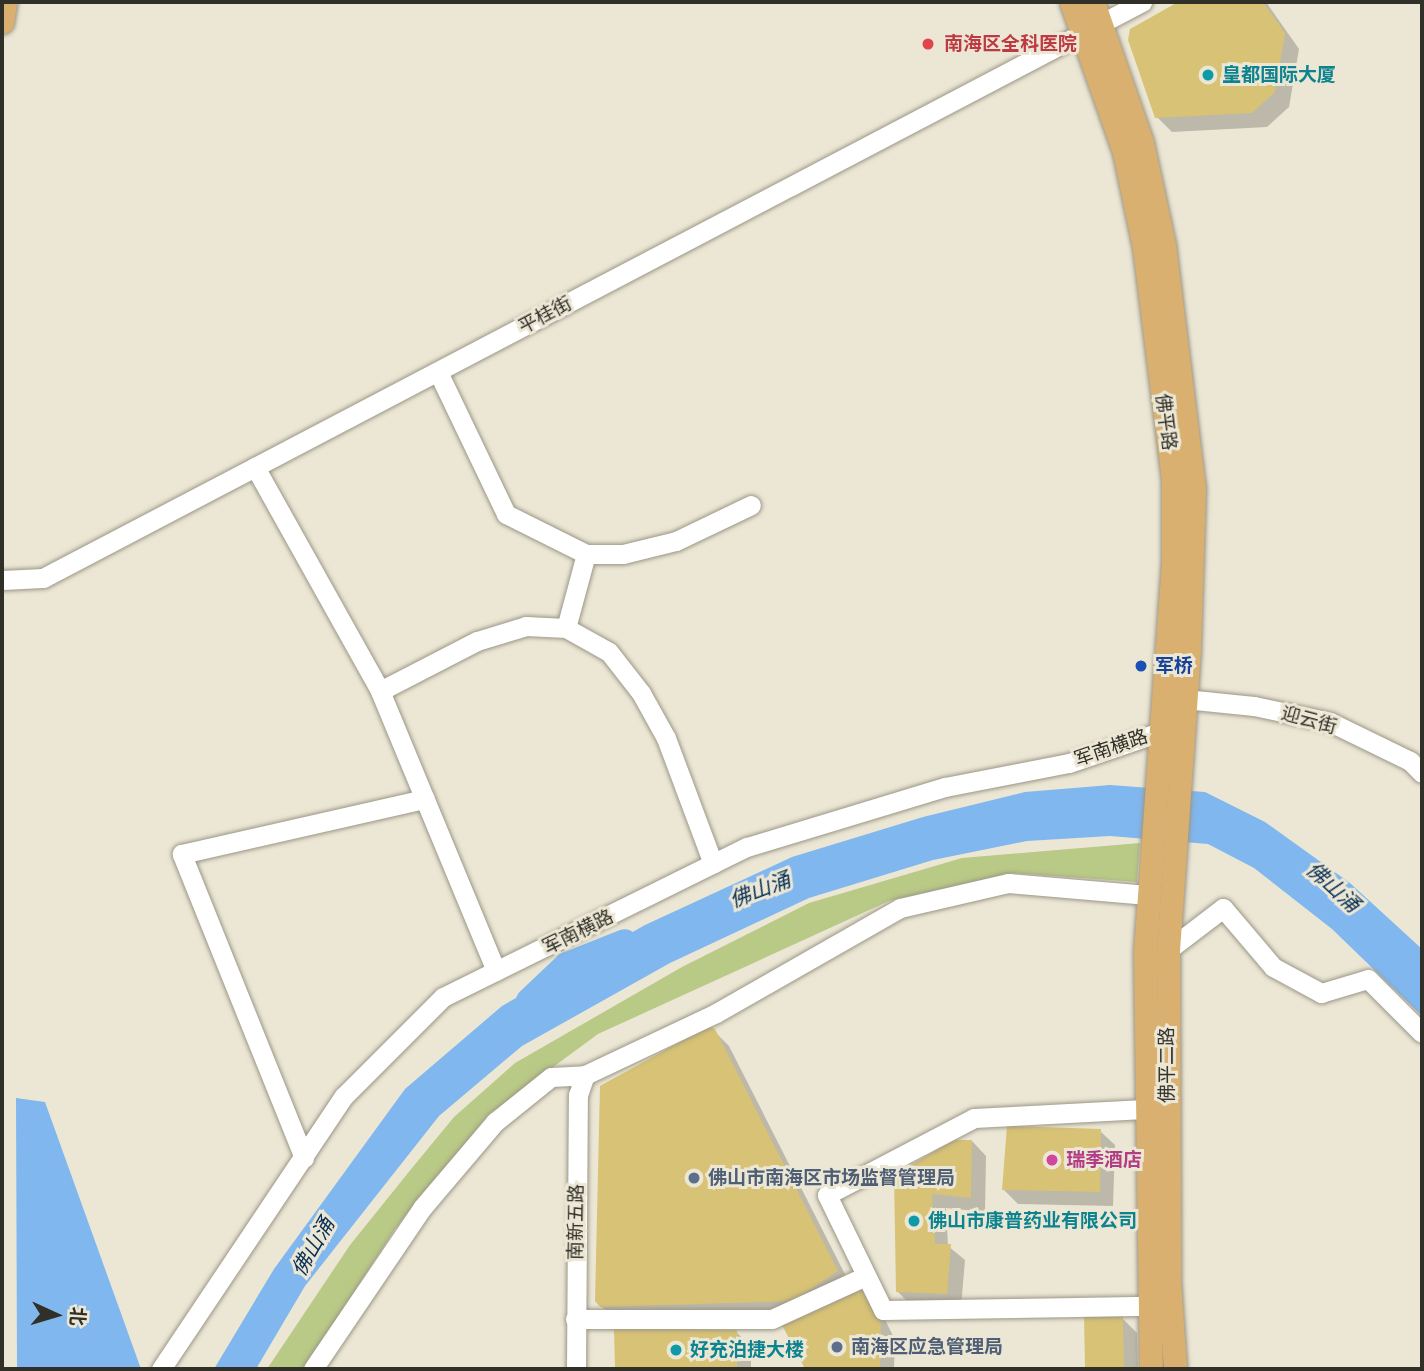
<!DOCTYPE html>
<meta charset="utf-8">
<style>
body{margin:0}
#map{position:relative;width:1424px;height:1371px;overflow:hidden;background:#ece7d5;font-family:"DM Sans","Noto Sans SC",sans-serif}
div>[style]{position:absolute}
.green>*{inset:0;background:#b9c986}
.water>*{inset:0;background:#80b7ef}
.shadow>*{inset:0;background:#0003}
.river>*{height:26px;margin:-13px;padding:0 13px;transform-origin:13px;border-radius:13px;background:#80b7ef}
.building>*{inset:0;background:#d7c275}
.roads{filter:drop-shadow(0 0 2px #9b9686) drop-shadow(0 0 2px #9b9686)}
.minor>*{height:19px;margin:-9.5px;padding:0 9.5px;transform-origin:9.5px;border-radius:9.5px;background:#fff}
.major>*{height:23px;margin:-11.5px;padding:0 11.5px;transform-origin:11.5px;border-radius:11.5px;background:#d9b070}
.dots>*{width:19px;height:19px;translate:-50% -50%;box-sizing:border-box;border:4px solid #ece7d5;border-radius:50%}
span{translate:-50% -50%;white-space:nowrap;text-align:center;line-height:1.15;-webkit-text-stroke:6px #ece7d5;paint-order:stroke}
.health-label{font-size:19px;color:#be3a42;font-weight:700}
.left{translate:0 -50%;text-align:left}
.culture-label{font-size:19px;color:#0d838f;font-weight:700}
.street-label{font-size:19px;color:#302f28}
.transit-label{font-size:19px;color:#164399;font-weight:700}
.hotel-label{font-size:19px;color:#b23c85;font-weight:700}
.service-label{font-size:19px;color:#4e5e75;font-weight:700}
.water-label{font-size:21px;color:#062f53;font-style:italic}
.frame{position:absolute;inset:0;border:4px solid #302f28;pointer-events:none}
.north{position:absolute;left:21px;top:1280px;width:70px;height:70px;-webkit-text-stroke:5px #ece7d5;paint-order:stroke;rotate:94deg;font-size:19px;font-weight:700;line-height:28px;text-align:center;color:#302f28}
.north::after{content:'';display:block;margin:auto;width:24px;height:32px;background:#302f28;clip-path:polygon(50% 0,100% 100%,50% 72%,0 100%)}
</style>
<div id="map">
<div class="green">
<i style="clip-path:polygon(1140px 843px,1137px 882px,1012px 873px,889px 901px,598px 1034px,488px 1115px,395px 1229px,304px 1369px,267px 1369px,350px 1245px,412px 1168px,454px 1117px,515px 1063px,682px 967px,809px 903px,962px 858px)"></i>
</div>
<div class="water">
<i style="clip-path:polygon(1110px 785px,1205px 792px,1265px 822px,1350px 883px,1422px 949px,1422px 1016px,1332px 929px,1254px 868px,1208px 844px,1110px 836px,1027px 841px,933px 860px,809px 898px,670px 963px,522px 1046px,439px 1116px,305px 1286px,256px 1369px,214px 1369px,274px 1269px,405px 1089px,502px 1006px,645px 925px,792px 857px,923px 817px,1025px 792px)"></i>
<i style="clip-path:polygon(16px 1098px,45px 1102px,141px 1369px,17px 1369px)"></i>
</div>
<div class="shadow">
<i style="clip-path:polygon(1181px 2px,1266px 2px,1299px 49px,1289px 107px,1267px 127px,1172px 132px,1157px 117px,1132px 30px)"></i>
<i style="clip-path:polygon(714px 1031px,729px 1046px,851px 1286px,876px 1301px,895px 1340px,894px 1369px,806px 1369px,785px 1326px,805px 1315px,616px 1321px,596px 1301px)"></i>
<i style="clip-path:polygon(1100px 1131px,1115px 1145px,1113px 1206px,1018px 1204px,1004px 1190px)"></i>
<i style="clip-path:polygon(972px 1141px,986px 1156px,985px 1212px,946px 1208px,948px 1246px,965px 1260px,961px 1308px,912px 1306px,897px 1291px,896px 1176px)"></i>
<i style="clip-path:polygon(1085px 1316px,1122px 1318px,1137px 1333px,1138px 1369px,1087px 1369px)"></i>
<i style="clip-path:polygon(616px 1330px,736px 1332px,751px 1346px,751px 1369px,617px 1369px)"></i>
</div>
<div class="river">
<i style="left:529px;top:1001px;width:52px;rotate:-43.5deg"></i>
<i style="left:567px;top:965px;width:62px;rotate:-21.6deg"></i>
</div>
<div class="building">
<i style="clip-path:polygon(1178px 2px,1263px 2px,1285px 33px,1275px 92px,1252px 113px,1155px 118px,1128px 40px,1130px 29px)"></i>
<i style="clip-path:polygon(709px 1026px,715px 1029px,838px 1271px,793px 1301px,600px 1307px,595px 1301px,600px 1086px)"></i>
<i style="clip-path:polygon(1007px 1126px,1101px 1129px,1100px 1192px,1002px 1190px)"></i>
<i style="clip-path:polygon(954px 1140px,972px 1140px,971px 1198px,932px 1194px,935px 1244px,951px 1244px,947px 1294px,896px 1292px,894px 1175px)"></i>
<i style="clip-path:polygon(862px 1284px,881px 1324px,880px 1369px,805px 1369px,782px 1325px)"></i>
<i style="clip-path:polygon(1084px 1314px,1123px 1316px,1124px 1369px,1085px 1369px)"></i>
<i style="clip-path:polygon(614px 1328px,737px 1330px,737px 1369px,615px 1369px)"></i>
</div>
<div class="roads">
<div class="minor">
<i style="left:438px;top:372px;width:157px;rotate:64.4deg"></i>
<i style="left:506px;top:514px;width:89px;rotate:26.6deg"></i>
<i style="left:586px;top:554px;width:37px"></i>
<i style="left:623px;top:554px;width:55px;rotate:-13.8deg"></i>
<i style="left:676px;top:541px;width:83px;rotate:-25.6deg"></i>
<i style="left:255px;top:467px;width:257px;rotate:60.8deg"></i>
<i style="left:380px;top:691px;width:303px;rotate:67.5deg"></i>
<i style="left:2px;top:580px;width:41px;rotate:-2.8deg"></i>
<i style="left:43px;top:578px;width:1241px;rotate:-27.66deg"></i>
<i style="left:566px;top:628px;width:77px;rotate:-74.9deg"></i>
<i style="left:380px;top:691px;width:109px;rotate:-27.3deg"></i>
<i style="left:477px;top:641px;width:51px;rotate:-17deg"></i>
<i style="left:526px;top:626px;width:40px;rotate:2.9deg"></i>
<i style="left:566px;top:628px;width:49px;rotate:29.2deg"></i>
<i style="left:609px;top:652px;width:52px;rotate:52deg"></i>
<i style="left:641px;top:693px;width:51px;rotate:60.9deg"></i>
<i style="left:666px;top:738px;width:134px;rotate:69.5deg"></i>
<i style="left:1185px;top:699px;width:69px;rotate:5.8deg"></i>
<i style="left:1254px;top:706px;width:78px;rotate:11.9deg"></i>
<i style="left:1330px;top:722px;width:89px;rotate:26deg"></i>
<i style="left:1410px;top:761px;width:17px;rotate:45deg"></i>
<i style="left:1168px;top:950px;width:69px;rotate:-37.4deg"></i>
<i style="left:1223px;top:908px;width:77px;rotate:49.7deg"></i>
<i style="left:1273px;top:967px;width:55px;rotate:28.4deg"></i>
<i style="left:1321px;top:993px;width:49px;rotate:-16.6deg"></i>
<i style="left:1368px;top:979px;width:76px;rotate:45deg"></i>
<i style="left:1144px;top:1109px;width:170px;rotate:177deg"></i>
<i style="left:974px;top:1118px;width:166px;rotate:152.4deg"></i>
<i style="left:827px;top:1195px;width:128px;rotate:64deg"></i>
<i style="left:883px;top:1310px;width:267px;rotate:-0.9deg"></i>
<i style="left:304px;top:1158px;width:328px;rotate:-111.9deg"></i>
<i style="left:182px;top:854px;width:249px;rotate:-12.8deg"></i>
<i style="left:575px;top:1319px;width:197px"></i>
<i style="left:772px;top:1319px;width:103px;rotate:-24.6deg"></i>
<i style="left:161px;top:1369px;width:329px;rotate:-56.2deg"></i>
<i style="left:344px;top:1096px;width:140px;rotate:-45deg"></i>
<i style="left:443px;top:997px;width:339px;rotate:-26.3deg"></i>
<i style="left:747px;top:847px;width:207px;rotate:-16.9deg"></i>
<i style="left:945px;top:787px;width:126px;rotate:-11deg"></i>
<i style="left:1069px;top:763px;width:96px;rotate:-18.8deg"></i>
<i style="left:313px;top:1369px;width:194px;rotate:-55.9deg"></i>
<i style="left:422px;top:1208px;width:113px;rotate:-49.7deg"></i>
<i style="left:495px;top:1122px;width:72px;rotate:-38.8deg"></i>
<i style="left:551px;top:1077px;width:34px;rotate:-3deg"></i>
<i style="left:585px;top:1075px;width:145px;rotate:-25.3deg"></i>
<i style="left:716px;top:1013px;width:212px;rotate:-29.7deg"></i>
<i style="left:900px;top:908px;width:111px;rotate:-13deg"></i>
<i style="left:1008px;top:883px;width:140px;rotate:4.9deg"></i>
<i style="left:576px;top:1369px;width:274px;rotate:-89.6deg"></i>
<i style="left:578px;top:1095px;width:21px;rotate:-71deg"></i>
</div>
<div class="major">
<i style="left:1071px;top:2px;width:159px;rotate:70.5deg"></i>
<i style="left:1124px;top:152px;width:97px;rotate:78.1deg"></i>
<i style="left:1144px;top:247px;width:235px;rotate:82.9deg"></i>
<i style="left:1173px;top:480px;width:81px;rotate:90deg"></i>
<i style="left:1173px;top:561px;width:393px;rotate:94.1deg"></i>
<i style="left:1145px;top:953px;width:416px;rotate:89.2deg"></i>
<i style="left:1093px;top:2px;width:149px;rotate:70.8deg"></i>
<i style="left:1142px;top:143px;width:104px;rotate:77.8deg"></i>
<i style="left:1164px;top:245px;width:245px;rotate:83deg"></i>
<i style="left:1194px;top:488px;width:162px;rotate:91.8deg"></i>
<i style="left:1189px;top:650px;width:301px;rotate:94deg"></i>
<i style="left:1168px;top:950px;width:330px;rotate:89.8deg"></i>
<i style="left:1169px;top:1280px;width:89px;rotate:86.1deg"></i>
<i style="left:2px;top:22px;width:20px;rotate:-81deg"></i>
</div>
</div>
<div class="dots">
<i style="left:928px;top:44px;background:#e0444e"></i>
<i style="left:1208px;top:75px;background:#0f9aa8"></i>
<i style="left:1141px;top:666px;background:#1a4fb4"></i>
<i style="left:1052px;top:1160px;background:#d1479c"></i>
<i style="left:694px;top:1178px;background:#5c6f8a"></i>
<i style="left:914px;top:1221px;background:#0f9aa8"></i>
<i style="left:837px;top:1347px;background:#5c6f8a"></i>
<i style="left:676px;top:1350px;background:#0f9aa8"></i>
</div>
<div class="health-label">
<span class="left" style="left:944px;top:44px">南海区全科医院</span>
</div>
<div class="culture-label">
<span class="left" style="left:1222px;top:75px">皇都国际大厦</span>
<span class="left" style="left:928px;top:1221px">佛山市康普药业有限公司</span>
<span class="left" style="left:690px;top:1350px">好充泊捷大楼</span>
</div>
<div class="street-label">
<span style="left:545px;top:315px;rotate:-28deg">平桂街</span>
<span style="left:1166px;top:422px;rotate:83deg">佛平路</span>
<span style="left:1309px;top:720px;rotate:15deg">迎云街</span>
<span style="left:1111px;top:748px;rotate:-19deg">军南横路</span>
<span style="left:578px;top:932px;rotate:-26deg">军南横路</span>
<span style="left:1167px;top:1065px;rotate:-90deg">佛平二路</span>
<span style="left:576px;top:1222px;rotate:-89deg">南新五路</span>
</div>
<div class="transit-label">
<span class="left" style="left:1155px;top:666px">军桥</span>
</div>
<div class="hotel-label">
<span class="left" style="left:1066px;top:1160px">瑞季酒店</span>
</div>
<div class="service-label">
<span class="left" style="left:708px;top:1178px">佛山市南海区市场监督管理局</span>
<span class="left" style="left:851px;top:1347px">南海区应急管理局</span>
</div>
<div class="water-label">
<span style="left:1333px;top:887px;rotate:42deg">佛山涌</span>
<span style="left:760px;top:890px;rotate:-21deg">佛山涌</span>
<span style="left:313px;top:1247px;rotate:-60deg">佛山涌</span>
</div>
<div class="frame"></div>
<div class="north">北</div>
</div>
